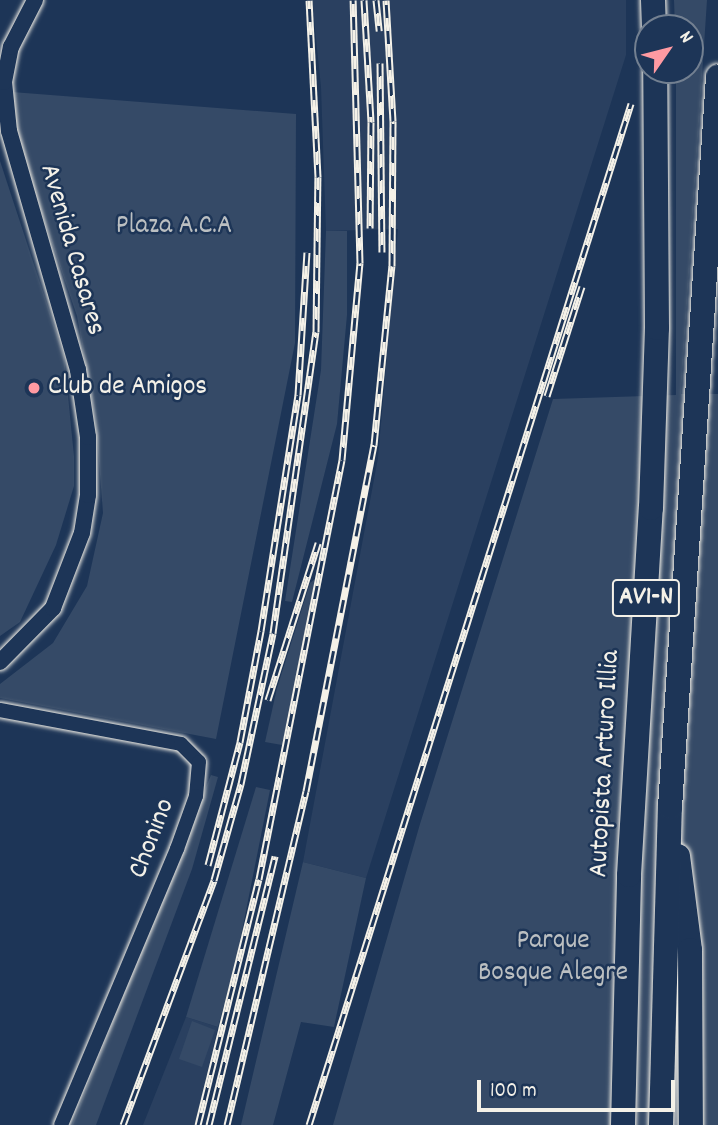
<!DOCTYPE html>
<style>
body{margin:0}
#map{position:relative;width:718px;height:1125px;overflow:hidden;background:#1d3557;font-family:Dekko,sans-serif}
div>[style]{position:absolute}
.built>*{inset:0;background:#2a4060}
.green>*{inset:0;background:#354a67}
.roads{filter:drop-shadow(0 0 2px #f4f1e8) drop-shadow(0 0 2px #f4f1e8)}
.minor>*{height:14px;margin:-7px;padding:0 7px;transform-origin:7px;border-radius:7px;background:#1d3557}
.tertiary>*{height:16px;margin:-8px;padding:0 8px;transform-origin:8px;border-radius:8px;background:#1d3557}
.motorway>*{height:24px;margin:-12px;padding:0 12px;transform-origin:12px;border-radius:12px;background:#1d3557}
.rail>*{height:7px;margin-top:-3.5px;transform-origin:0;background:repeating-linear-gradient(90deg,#1d3557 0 13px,#f4f1e8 0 26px);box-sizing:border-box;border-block:2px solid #f4f1e8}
.bridges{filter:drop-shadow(0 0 2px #f4f1e8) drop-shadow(0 0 2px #f4f1e8)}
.motorway-bridge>*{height:24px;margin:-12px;padding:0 12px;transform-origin:12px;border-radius:12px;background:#1d3557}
.dots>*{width:19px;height:19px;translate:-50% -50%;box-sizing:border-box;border:4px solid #1d3557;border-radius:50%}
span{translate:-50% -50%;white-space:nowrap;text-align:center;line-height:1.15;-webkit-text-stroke:5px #1d3557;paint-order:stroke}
.shield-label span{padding:2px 5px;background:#1d3557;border:2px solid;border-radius:5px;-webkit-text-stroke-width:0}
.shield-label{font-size:26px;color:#f4f1e8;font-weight:700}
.park-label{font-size:28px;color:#bbbfc1}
.street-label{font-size:28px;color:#f4f1e8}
.poi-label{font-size:28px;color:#f4f1e8}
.left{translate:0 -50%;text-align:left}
.north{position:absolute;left:634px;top:14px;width:70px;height:70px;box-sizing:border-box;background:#1d3557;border:2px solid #738091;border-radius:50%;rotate:55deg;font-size:19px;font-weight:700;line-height:28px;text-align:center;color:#f4f1e8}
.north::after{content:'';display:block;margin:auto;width:24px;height:32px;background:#ff9aa2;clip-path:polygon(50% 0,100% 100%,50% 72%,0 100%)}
.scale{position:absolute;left:477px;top:1080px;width:198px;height:32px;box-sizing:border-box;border:4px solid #f4f1e8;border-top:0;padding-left:9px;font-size:21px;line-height:24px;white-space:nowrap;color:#f4f1e8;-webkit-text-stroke:5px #1d3557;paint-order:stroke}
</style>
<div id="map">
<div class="built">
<i style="clip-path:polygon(312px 0,626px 0,626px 55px,366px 878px,303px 862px,378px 458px,398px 229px,326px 231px,321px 87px)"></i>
<i style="clip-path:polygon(186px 1017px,218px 1027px,195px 1125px,143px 1125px)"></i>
</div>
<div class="green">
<i style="clip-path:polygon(674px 0,707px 0,681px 394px,718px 394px,718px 1125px,333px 1125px,420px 824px,553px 399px,676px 395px,676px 70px,690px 70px,690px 28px,675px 28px)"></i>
<i style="clip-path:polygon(12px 92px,296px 114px,295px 343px,216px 739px,0 698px,0 684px,53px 643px,87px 586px,103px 513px,96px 422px,77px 316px,15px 134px)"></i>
<i style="clip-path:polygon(0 161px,64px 356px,74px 456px,74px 486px,56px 545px,20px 622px,0 636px)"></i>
<i style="clip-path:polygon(326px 231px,347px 231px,347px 315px,337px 424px,292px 602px,285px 601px,321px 370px)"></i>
<i style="clip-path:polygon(316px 578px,282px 745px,265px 742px,277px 688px,310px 583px)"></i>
<i style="clip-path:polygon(211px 775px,218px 777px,192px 869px,96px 1125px,72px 1125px)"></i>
<i style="clip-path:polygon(256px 787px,270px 790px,236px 961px,218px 1027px,186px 1017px)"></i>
<i style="clip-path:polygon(303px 862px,366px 878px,334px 1027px,301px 1022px,273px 1125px,241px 1125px)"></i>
<i style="clip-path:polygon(192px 1021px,215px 1030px,202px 1067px,179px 1059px)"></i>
</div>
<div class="roads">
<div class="minor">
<i style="left:0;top:710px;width:184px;rotate:10.6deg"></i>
<i style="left:181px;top:744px;width:25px;rotate:45deg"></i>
<i style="left:199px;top:762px;width:34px;rotate:95deg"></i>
<i style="left:196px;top:796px;width:56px;rotate:109.7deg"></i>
<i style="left:177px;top:849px;width:299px;rotate:112.8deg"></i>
</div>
<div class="tertiary">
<i style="left:0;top:662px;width:76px;rotate:-45.5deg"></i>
<i style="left:53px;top:608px;width:80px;rotate:-68.9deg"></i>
<i style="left:82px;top:533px;width:38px;rotate:-81deg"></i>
<i style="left:88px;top:495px;width:58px;rotate:-90deg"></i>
<i style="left:88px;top:437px;width:68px;rotate:-98.5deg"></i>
<i style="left:78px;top:370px;width:249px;rotate:-106.1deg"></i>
<i style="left:9px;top:131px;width:49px;rotate:-95.8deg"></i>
<i style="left:4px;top:82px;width:36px;rotate:-79deg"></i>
<i style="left:11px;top:47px;width:53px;rotate:-62.9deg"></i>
</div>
<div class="motorway">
<i style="left:678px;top:856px;width:95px;rotate:82.7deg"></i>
<i style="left:690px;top:950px;width:175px;rotate:89.7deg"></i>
<i style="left:623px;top:1125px;width:250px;rotate:-88.6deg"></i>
<i style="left:629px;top:875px;width:368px;rotate:-86.6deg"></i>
<i style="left:651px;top:508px;width:180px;rotate:-88.1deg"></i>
<i style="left:657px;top:328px;width:258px;rotate:-90.4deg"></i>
<i style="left:661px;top:1125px;width:318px;rotate:-88.4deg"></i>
<i style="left:670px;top:807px;width:732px;rotate:-86.24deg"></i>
</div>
</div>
<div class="rail">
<i style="left:364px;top:0;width:122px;rotate:86.7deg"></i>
<i style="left:371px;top:122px;width:106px;rotate:90.5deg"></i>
<i style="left:376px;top:0;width:31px;rotate:84deg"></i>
<i style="left:380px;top:63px;width:189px;rotate:89.4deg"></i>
<i style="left:547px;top:396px;width:115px;rotate:-72.3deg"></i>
<i style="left:268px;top:700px;width:165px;rotate:-72.3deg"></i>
<i style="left:208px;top:865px;width:127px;rotate:-75.4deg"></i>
<i style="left:240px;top:742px;width:113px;rotate:-79.3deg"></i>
<i style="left:261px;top:631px;width:239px;rotate:-81.1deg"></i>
<i style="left:298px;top:395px;width:143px;rotate:-86.4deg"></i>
<i style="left:123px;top:1125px;width:261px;rotate:-69.6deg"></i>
<i style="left:214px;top:880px;width:100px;rotate:-74.3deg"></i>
<i style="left:241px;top:784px;width:154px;rotate:-78deg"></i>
<i style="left:273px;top:633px;width:304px;rotate:-81.9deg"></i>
<i style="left:316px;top:332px;width:155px;rotate:-89.3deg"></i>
<i style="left:318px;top:177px;width:177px;rotate:-92.9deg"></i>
<i style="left:198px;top:1125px;width:253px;rotate:-76.1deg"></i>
<i style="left:259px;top:879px;width:427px;rotate:-78.8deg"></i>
<i style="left:342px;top:460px;width:198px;rotate:-84.8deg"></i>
<i style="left:360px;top:263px;width:263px;rotate:-91.5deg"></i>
<i style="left:209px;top:1125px;width:277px;rotate:-76.2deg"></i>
<i style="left:227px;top:1125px;width:343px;rotate:-76.7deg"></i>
<i style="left:306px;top:791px;width:353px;rotate:-78.9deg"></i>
<i style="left:374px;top:445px;width:180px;rotate:-84.3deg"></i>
<i style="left:392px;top:266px;width:145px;rotate:-89.6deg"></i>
<i style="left:393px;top:121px;width:121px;rotate:-93.3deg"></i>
<i style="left:309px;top:1125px;width:1071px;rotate:-72.5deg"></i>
</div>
<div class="bridges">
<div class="motorway-bridge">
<i style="left:653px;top:0;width:28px;rotate:88deg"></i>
</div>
</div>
<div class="dots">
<i style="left:34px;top:388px;background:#ff9aa2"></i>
</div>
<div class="shield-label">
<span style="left:646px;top:598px">AV1-N</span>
</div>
<div class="park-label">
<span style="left:174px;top:227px">Plaza A.C.A</span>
<span style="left:553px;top:958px">Parque<br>Bosque Alegre</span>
</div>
<div class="street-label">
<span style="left:71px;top:250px;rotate:74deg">Avenida Casares</span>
<span style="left:606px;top:764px;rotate:-87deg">Autopista Arturo Illia</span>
<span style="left:153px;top:839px;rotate:-69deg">Chonino</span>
</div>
<div class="poi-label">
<span class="left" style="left:48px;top:388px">Club de Amigos</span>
</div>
<div class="north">N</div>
<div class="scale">100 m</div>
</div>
